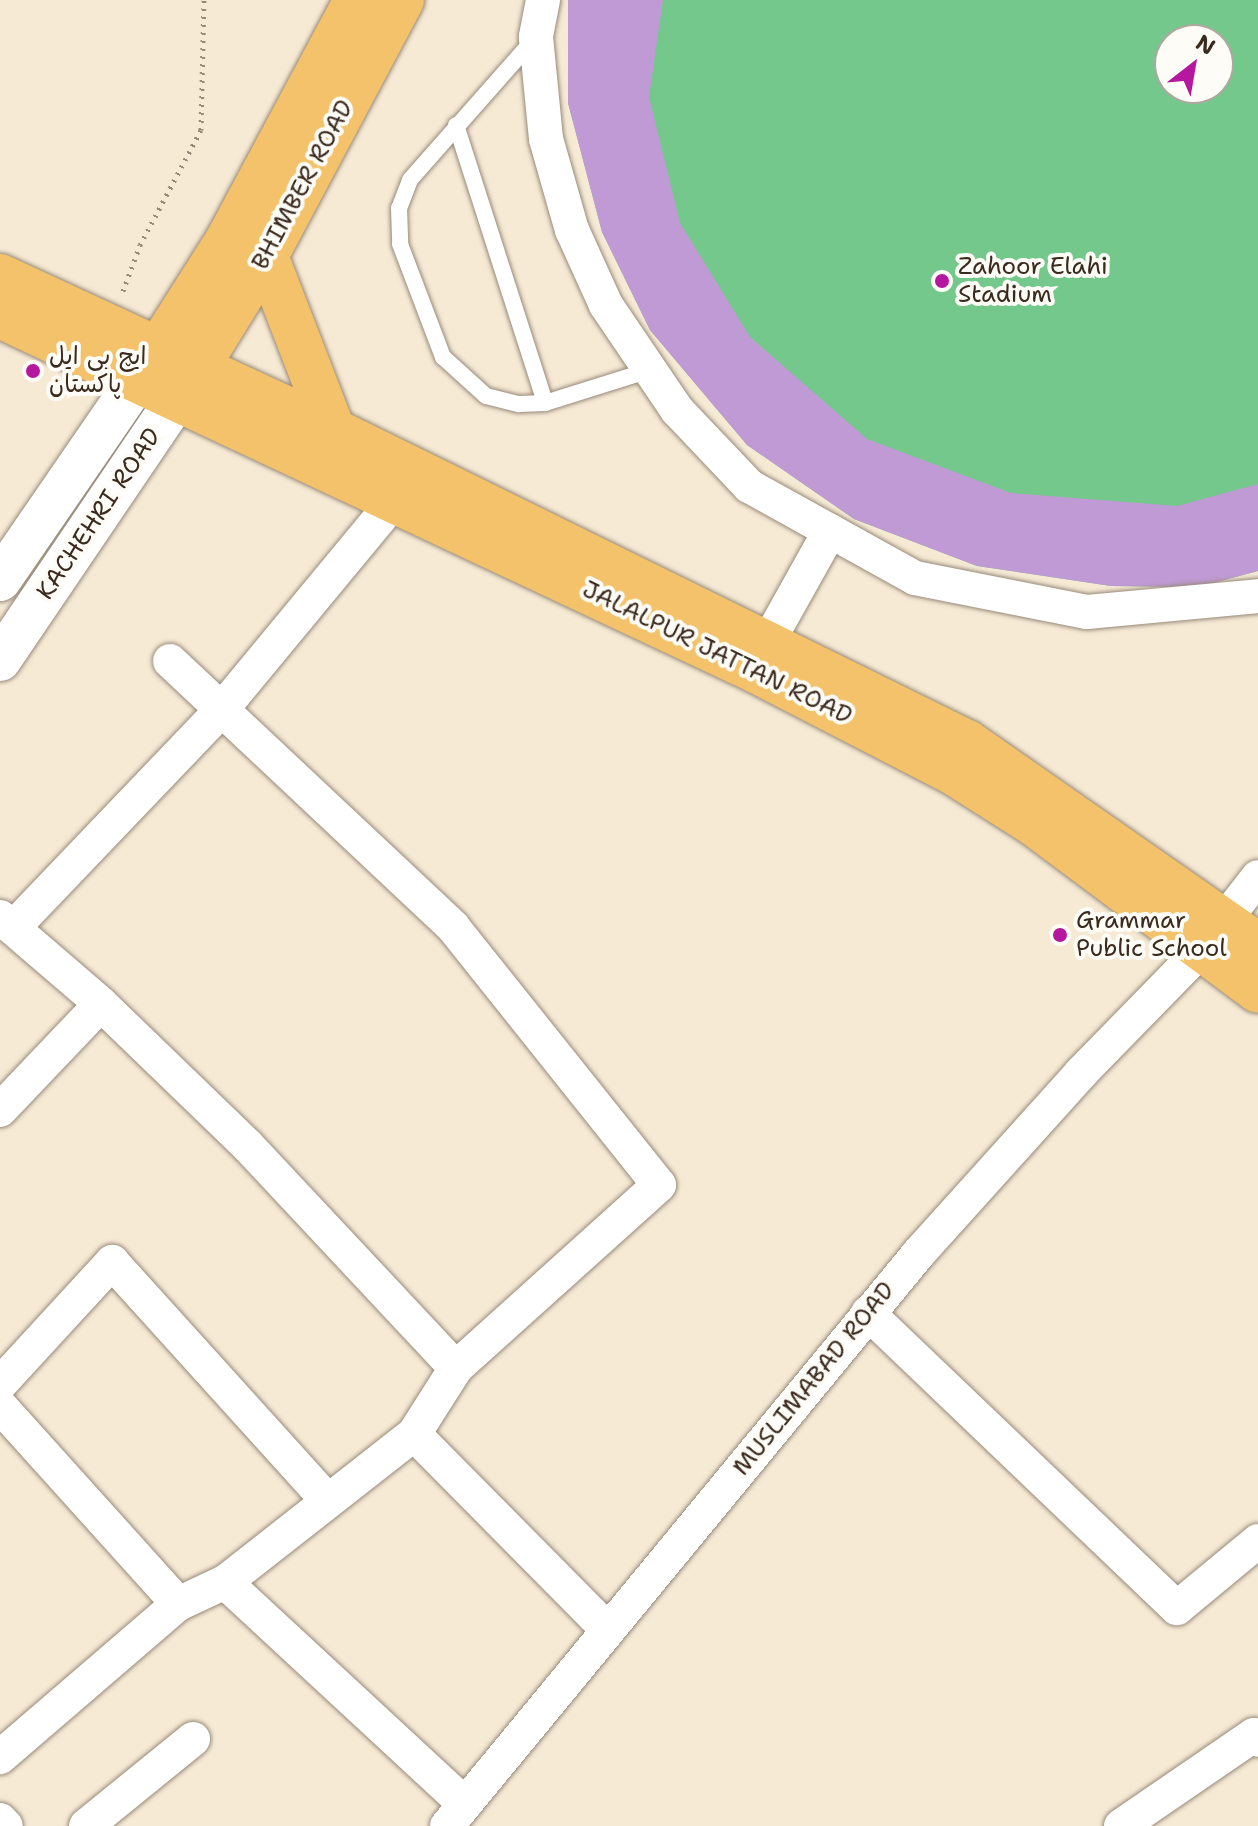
<!DOCTYPE html>
<meta charset="utf-8">
<style>
body{margin:0}
#map{position:relative;width:1258px;height:1826px;overflow:hidden;background:#f6ead5;font-family:"Shantell Sans","Playpen Sans Arabic",sans-serif}
div>[style]{position:absolute}
.green>*{inset:0;background:#74c88b}
.building>*{inset:0;background:#bf9ad5}
.path>*{height:5px;margin-top:-2.5px;transform-origin:0;background:repeating-linear-gradient(90deg,#988a7a 0 2px,transparent 0 8px)}
.roads{filter:drop-shadow(0 0 2px #988a7a) drop-shadow(0 0 2px #988a7a)}
.service>*{height:16px;margin:-8px;padding:0 8px;transform-origin:8px;border-radius:8px;background:#fff}
.minor>*{height:34px;margin:-17px;padding:0 17px;transform-origin:17px;border-radius:17px;background:#fff}
.tertiary>*{height:42px;margin:-21px;padding:0 21px;transform-origin:21px;border-radius:21px;background:#fff}
.primary>*{height:44px;margin:-22px;padding:0 22px;transform-origin:22px;border-radius:22px;background:#f3c26a}
.dots>*{width:22px;height:22px;translate:-50% -50%;box-sizing:border-box;border:4px solid #fdfcf7;border-radius:50%}
span{translate:-50% -50%;white-space:nowrap;text-align:center;line-height:1.15;-webkit-text-stroke:8px #fdfcf7;paint-order:stroke}
.street-label{font-size:24px;color:#3b2a1e}
.poi-label{font-size:24px;color:#3b2a1e}
.left{translate:0 -50%;text-align:left}
.north{position:absolute;left:1154px;top:24px;width:80px;height:80px;box-sizing:border-box;background:#fdfcf7;border:2px solid #afa8a0;border-radius:50%;rotate:31deg;font-size:22px;font-weight:700;line-height:32px;text-align:center;color:#3b2a1e}
.north::after{content:'';display:block;margin:auto;width:28px;height:36px;background:#b5179e;clip-path:polygon(50% 0,100% 100%,50% 72%,0 100%)}
</style>
<div id="map">
<div class="green">
<i style="clip-path:polygon(evenodd,568px 0,1258px 0,1258px 571px,1198px 587px,1111px 586px,977px 566px,854px 519px,747px 445px,650px 330px,602px 232px,568px 103px,568px 0,1170px 40px,1218px 40px,1218px 88px,1170px 88px,1170px 40px)"></i>
</div>
<div class="building">
<i style="clip-path:polygon(568px 0,663px 0,649px 97px,680px 223px,750px 337px,867px 439px,1011px 493px,1177px 506px,1258px 484px,1258px 571px,1198px 587px,1111px 586px,977px 566px,854px 519px,747px 445px,650px 330px,602px 232px,568px 103px)"></i>
</div>
<div class="path">
<i style="left:123px;top:291px;width:49px;rotate:-69.7deg"></i>
<i style="left:140px;top:245px;width:130px;rotate:-62.1deg"></i>
<i style="left:201px;top:130px;width:130px;rotate:-88.7deg"></i>
</div>
<div class="roads">
<div class="service">
<i style="left:535px;top:38px;width:189px;rotate:131.4deg"></i>
<i style="left:410px;top:180px;width:30px;rotate:111deg"></i>
<i style="left:399px;top:208px;width:36px;rotate:88deg"></i>
<i style="left:400px;top:244px;width:121px;rotate:69.2deg"></i>
<i style="left:443px;top:357px;width:58px;rotate:42.2deg"></i>
<i style="left:486px;top:396px;width:34px;rotate:14deg"></i>
<i style="left:519px;top:404px;width:26px;rotate:-2deg"></i>
<i style="left:545px;top:403px;width:110px;rotate:-17.4deg"></i>
<i style="left:456px;top:125px;width:292px;rotate:72.2deg"></i>
</div>
<div class="minor">
<i style="left:543px;top:0;width:38px;rotate:101deg"></i>
<i style="left:536px;top:37px;width:102px;rotate:84.4deg"></i>
<i style="left:546px;top:139px;width:95px;rotate:74.1deg"></i>
<i style="left:572px;top:230px;width:82px;rotate:65.6deg"></i>
<i style="left:606px;top:305px;width:127px;rotate:55.9deg"></i>
<i style="left:677px;top:410px;width:105px;rotate:46.5deg"></i>
<i style="left:749px;top:486px;width:190px;rotate:29deg"></i>
<i style="left:915px;top:578px;width:175px;rotate:11.2deg"></i>
<i style="left:1087px;top:612px;width:172px;rotate:-5.3deg"></i>
<i style="left:769px;top:640px;width:125px;rotate:-60.8deg"></i>
<i style="left:170px;top:661px;width:388px;rotate:43.2deg"></i>
<i style="left:453px;top:927px;width:330px;rotate:51.4deg"></i>
<i style="left:659px;top:1185px;width:273px;rotate:138deg"></i>
<i style="left:456px;top:1368px;width:78px;rotate:122.5deg"></i>
<i style="left:414px;top:1434px;width:240px;rotate:141.9deg"></i>
<i style="left:225px;top:1582px;width:52px;rotate:154.9deg"></i>
<i style="left:0;top:917px;width:133px;rotate:40.7deg"></i>
<i style="left:101px;top:1004px;width:204px;rotate:44deg"></i>
<i style="left:248px;top:1146px;width:304px;rotate:46.9deg"></i>
<i style="left:13px;top:928px;width:303px;rotate:-46.3deg"></i>
<i style="left:222px;top:709px;width:271px;rotate:-50.4deg"></i>
<i style="left:0;top:1110px;width:146px;rotate:-46.4deg"></i>
<i style="left:868px;top:1313px;width:427px;rotate:43.7deg"></i>
<i style="left:1177px;top:1608px;width:105px;rotate:-39.6deg"></i>
<i style="left:0;top:1384px;width:166px;rotate:-47.4deg"></i>
<i style="left:112px;top:1262px;width:322px;rotate:47.9deg"></i>
<i style="left:0;top:1406px;width:266px;rotate:48deg"></i>
<i style="left:178px;top:1604px;width:235px;rotate:139.3deg"></i>
<i style="left:414px;top:1434px;width:276px;rotate:45.3deg"></i>
<i style="left:225px;top:1582px;width:327px;rotate:42.8deg"></i>
<i style="left:0;top:1820px;width:8px;rotate:45deg"></i>
<i style="left:86px;top:1826px;width:138px;rotate:-39.1deg"></i>
<i style="left:447px;top:1826px;width:742px;rotate:-50.52deg"></i>
<i style="left:919px;top:1253px;width:242px;rotate:-48deg"></i>
<i style="left:1081px;top:1073px;width:173px;rotate:-45.7deg"></i>
<i style="left:1202px;top:949px;width:91px;rotate:-52.1deg"></i>
<i style="left:1121px;top:1826px;width:161px;rotate:-34.4deg"></i>
<i style="left:1254px;top:1735px;width:6px;rotate:51deg"></i>
</div>
<div class="tertiary">
<i style="left:0;top:580px;width:244px;rotate:-55.5deg"></i>
<i style="left:0;top:660px;width:318px;rotate:-55.9deg"></i>
</div>
<div class="primary">
<i style="left:266px;top:256px;width:186px;rotate:68.9deg"></i>
<i style="left:0;top:276px;width:367px;rotate:24.8deg"></i>
<i style="left:333px;top:430px;width:707px;rotate:26.2deg"></i>
<i style="left:967px;top:742px;width:355px;rotate:34.9deg"></i>
<i style="left:0;top:316px;width:835px;rotate:25.15deg"></i>
<i style="left:756px;top:671px;width:220px;rotate:27.3deg"></i>
<i style="left:952px;top:772px;width:97px;rotate:32.4deg"></i>
<i style="left:1034px;top:824px;width:279px;rotate:36.7deg"></i>
<i style="left:143px;top:373px;width:159px;rotate:-57.6deg"></i>
<i style="left:228px;top:239px;width:271px;rotate:-61.8deg"></i>
<i style="left:182px;top:392px;width:160px;rotate:-58.3deg"></i>
<i style="left:266px;top:256px;width:290px;rotate:-62deg"></i>
</div>
</div>
<div class="dots">
<i style="left:942px;top:281px;background:#b5179e"></i>
<i style="left:33px;top:371px;background:#b5179e"></i>
<i style="left:1060px;top:935px;background:#b5179e"></i>
</div>
<div class="street-label">
<span style="left:303px;top:185px;rotate:-62deg">BHIMBER ROAD</span>
<span style="left:99px;top:514px;rotate:-56deg">KACHEHRI ROAD</span>
<span style="left:717px;top:653px;rotate:26deg">JALALPUR JATTAN ROAD</span>
<span style="left:814px;top:1379px;rotate:-51deg">MUSLIMABAD ROAD</span>
</div>
<div class="poi-label">
<span class="left" style="left:958px;top:281px">Zahoor Elahi<br>Stadium</span>
<span class="left" style="left:49px;top:371px">ایچ بی ایل<br>پاکستان</span>
<span class="left" style="left:1076px;top:935px">Grammar<br>Public School</span>
</div>
<div class="north">N</div>
</div>
